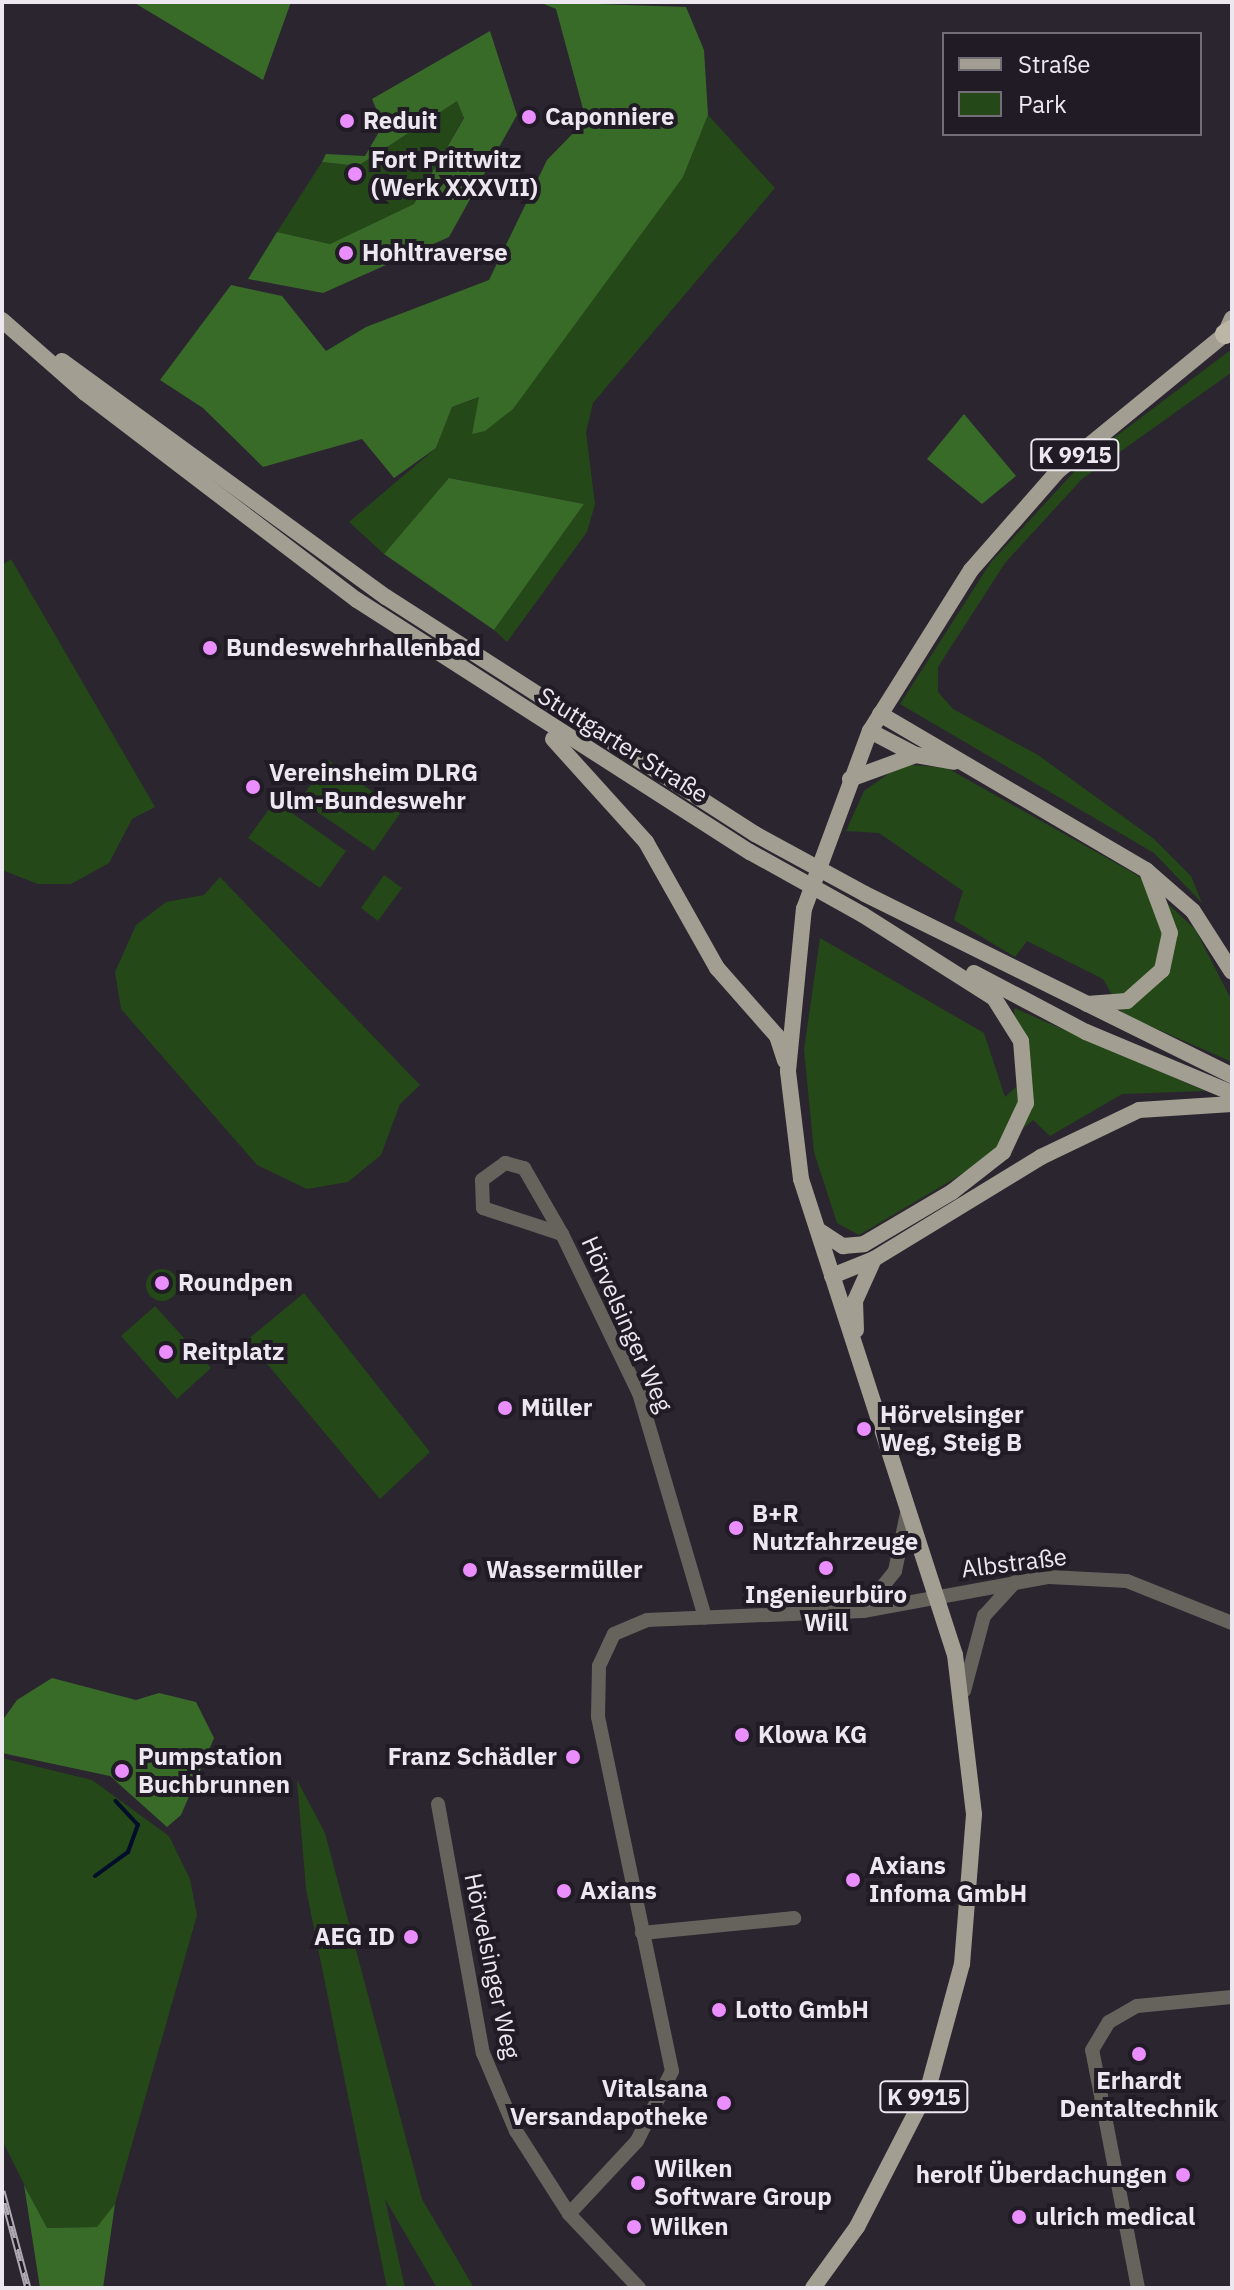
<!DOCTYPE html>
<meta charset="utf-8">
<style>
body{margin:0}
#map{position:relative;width:1234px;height:2290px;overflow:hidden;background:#2b2530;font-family:"IBM Plex Sans",sans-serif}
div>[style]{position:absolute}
.green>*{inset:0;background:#244818}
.round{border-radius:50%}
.forest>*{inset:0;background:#386b27}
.stream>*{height:4px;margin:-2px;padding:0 2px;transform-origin:2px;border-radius:2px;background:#000d2b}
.minor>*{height:14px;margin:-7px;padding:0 7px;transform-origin:7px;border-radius:7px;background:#66635d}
.major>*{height:16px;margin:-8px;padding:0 8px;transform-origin:8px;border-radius:8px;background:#a39e92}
.highway>*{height:20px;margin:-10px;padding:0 10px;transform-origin:10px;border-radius:10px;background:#bcb6a6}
.rail>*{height:7px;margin-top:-3.5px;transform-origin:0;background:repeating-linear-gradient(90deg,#211b26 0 12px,#aea8b1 0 24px);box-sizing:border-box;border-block:2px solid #aea8b1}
.major-bridge>*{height:16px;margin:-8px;padding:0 8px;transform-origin:8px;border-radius:8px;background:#a39e92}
.dots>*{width:22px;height:22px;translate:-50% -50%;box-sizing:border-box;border:4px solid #211b26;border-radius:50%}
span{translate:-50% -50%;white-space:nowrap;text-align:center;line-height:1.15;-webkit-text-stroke:8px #211b26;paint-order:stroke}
.shield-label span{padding:2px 6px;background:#211b26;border:2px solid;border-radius:6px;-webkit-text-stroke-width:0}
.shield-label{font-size:22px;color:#ede8f0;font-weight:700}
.poi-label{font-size:24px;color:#ede8f0;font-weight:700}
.left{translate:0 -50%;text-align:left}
.right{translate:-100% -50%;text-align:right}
.street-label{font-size:24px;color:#ede8f0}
.frame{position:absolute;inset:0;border:4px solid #ede8f0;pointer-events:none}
.legend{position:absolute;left:942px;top:32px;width:260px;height:104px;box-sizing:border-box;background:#211b26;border:2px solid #736d77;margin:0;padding:10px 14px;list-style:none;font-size:24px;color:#ede8f0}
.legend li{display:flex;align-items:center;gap:16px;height:40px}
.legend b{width:40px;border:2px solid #736d77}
</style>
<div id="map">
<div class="green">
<i style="clip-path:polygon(457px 100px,464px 117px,414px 204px,330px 244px,277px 232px,322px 162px,358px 166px)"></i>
<i style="clip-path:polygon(708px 115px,775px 188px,593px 403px,586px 432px,595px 504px,587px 532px,507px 642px,494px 630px,584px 504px,450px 478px,384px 554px,349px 522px,436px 448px,452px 407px,480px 397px,472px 434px,683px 177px)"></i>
<i style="clip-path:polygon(1232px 349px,1232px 372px,1082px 479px,1005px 563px,938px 667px,938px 692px,953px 709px,1038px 755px,1154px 839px,1191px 876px,1202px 903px,1154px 853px,900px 704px,991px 562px,1086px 459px)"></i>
<i style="clip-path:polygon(11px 559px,155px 807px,132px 819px,109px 863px,71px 884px,38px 884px,2px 870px,2px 565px)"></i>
<i style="clip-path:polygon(328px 760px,401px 812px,374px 851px,300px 800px)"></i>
<i style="clip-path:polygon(902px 764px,947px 768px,1137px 875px,1195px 929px,1232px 1001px,1232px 1062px,1123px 1014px,1103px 979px,1027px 941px,1015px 957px,954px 920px,963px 891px,879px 833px,846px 831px,864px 791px)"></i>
<i style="clip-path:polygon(275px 801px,346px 851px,320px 888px,248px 838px)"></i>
<i style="clip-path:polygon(384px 875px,402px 888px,378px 921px,361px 908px)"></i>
<i style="clip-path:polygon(220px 877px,420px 1085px,400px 1104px,381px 1155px,348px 1182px,307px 1189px,257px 1165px,121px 1009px,115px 972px,136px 925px,166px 902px,204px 895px)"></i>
<i style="clip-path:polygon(820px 938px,984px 1033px,1005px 1097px,1017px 1086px,1014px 1008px,1205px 1091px,1122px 1094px,1050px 1136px,1033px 1120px,979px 1164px,859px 1235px,837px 1223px,814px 1152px,804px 1050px)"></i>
<i class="round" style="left:146px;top:1269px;width:32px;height:32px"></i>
<i style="clip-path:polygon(304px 1293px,430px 1452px,380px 1499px,247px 1340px)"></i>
<i style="clip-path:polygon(155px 1306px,211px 1368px,177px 1399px,121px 1336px)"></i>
<i style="clip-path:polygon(2px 1758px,92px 1780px,169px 1836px,190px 1879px,197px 1915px,115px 2204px,98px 2227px,46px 2228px,2px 2140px)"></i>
<i style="clip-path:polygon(297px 1780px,325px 1833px,422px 2199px,474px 2288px,437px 2288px,385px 2199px,405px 2288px,387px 2288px,306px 1889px)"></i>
</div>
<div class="forest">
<i style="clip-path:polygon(133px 2px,291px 2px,263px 80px)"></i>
<i style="clip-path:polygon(539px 2px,686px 7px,704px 50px,708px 115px,683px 177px,513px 409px,485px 431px,472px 434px,479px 397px,452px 407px,436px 448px,394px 478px,362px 439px,263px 467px,203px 408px,160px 380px,231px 285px,282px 296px,326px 351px,366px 327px,489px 280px,547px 160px,586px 120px,556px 9px)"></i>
<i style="clip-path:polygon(490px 31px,517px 115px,449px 237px,323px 293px,248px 279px,277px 232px,330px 244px,414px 204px,464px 118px,457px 101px,358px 166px,322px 162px,326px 154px,365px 156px,383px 125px,372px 99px)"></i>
<i style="clip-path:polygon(964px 414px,1016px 476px,982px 504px,927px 459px)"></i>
<i style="clip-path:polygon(449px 478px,584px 504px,494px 630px,384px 554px)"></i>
<i style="clip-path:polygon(52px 1678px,136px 1700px,159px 1693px,196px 1702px,214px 1738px,181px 1815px,167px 1827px,110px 1776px,2px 1753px,2px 1721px,17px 1700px)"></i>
<i style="clip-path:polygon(24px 2185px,47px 2228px,97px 2227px,115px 2204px,103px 2288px,40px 2288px)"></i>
</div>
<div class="stream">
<i style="left:95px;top:1876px;width:41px;rotate:-36deg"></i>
<i style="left:128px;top:1852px;width:29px;rotate:-70deg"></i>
<i style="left:138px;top:1825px;width:33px;rotate:-133deg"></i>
</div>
<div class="minor">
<i style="left:562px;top:1234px;width:83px;rotate:-161.8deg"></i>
<i style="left:483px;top:1208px;width:28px;rotate:-92deg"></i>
<i style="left:482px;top:1180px;width:29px;rotate:-36deg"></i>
<i style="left:505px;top:1163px;width:20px;rotate:15deg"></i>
<i style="left:524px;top:1168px;width:76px;rotate:60.1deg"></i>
<i style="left:562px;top:1234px;width:177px;rotate:64.2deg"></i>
<i style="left:639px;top:1393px;width:234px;rotate:73.6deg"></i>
<i style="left:863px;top:1611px;width:51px;rotate:-51.3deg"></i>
<i style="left:895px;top:1571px;width:64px;rotate:-78.3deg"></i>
<i style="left:964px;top:1691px;width:78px;rotate:-75.1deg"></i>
<i style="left:984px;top:1616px;width:46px;rotate:-47.6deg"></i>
<i style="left:438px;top:1804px;width:253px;rotate:79.8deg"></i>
<i style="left:483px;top:2053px;width:85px;rotate:67.1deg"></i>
<i style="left:516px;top:2131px;width:98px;rotate:57.4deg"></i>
<i style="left:569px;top:2214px;width:102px;rotate:46.6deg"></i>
<i style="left:642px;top:1933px;width:153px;rotate:-5.6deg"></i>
<i style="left:569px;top:2214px;width:100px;rotate:-47deg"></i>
<i style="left:637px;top:2141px;width:78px;rotate:-63.4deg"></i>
<i style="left:672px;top:2071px;width:362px;rotate:-101.8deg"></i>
<i style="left:598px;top:1717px;width:51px;rotate:-88.9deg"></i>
<i style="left:599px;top:1666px;width:35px;rotate:-65deg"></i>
<i style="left:614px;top:1634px;width:36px;rotate:-23deg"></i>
<i style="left:647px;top:1620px;width:216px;rotate:-2.4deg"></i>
<i style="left:863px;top:1611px;width:189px;rotate:-10.4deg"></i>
<i style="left:1049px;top:1577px;width:78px;rotate:2.9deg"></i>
<i style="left:1127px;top:1581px;width:113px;rotate:21.8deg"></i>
<i style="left:1138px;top:2288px;width:242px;rotate:-100.9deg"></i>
<i style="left:1092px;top:2050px;width:33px;rotate:-59deg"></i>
<i style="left:1109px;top:2022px;width:32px;rotate:-30deg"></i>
<i style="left:1137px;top:2006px;width:95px;rotate:-5.4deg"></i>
</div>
<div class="major">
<i style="left:2px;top:320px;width:111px;rotate:41.3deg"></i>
<i style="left:85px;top:393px;width:342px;rotate:37.3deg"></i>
<i style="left:357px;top:600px;width:467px;rotate:32.7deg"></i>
<i style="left:62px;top:361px;width:401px;rotate:36.1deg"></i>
<i style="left:386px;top:597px;width:439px;rotate:32.7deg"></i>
<i style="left:880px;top:714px;width:308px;rotate:30.4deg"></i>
<i style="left:1146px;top:870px;width:62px;rotate:41.1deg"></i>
<i style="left:1193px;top:911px;width:72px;rotate:57.4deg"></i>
<i style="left:870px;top:731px;width:52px;rotate:27.6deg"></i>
<i style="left:916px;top:755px;width:39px;rotate:10deg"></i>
<i style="left:553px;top:739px;width:139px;rotate:47.9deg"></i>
<i style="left:646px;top:842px;width:145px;rotate:60.6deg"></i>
<i style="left:717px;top:968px;width:91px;rotate:48.6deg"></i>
<i style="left:777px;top:1036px;width:26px;rotate:72deg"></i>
<i style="left:850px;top:779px;width:70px;rotate:-20deg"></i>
<i style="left:865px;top:894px;width:409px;rotate:26.3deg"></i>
<i style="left:974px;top:973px;width:127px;rotate:27.8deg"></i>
<i style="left:1086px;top:1032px;width:158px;rotate:22.7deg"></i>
<i style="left:1087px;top:1004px;width:40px;rotate:-4.3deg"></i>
<i style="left:1127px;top:1001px;width:47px;rotate:-41.5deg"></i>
<i style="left:1162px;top:970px;width:38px;rotate:-78deg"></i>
<i style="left:1170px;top:933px;width:66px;rotate:-110.4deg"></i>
<i style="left:818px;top:1230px;width:30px;rotate:33deg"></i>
<i style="left:843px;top:1246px;width:21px;rotate:-5deg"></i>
<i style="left:864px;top:1244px;width:102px;rotate:-30.6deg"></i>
<i style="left:952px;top:1192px;width:65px;rotate:-38.1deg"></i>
<i style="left:1003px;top:1152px;width:54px;rotate:-64.9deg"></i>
<i style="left:1026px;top:1103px;width:62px;rotate:-94.6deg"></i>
<i style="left:1021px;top:1041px;width:51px;rotate:-122.1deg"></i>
<i style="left:994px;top:998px;width:155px;rotate:-147.6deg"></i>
<i style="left:832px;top:1276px;width:45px;rotate:-22deg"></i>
<i style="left:856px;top:1330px;width:29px;rotate:-92deg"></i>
<i style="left:855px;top:1301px;width:46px;rotate:-65.7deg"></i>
<i style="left:874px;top:1259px;width:196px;rotate:-31.4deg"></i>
<i style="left:1041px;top:1157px;width:109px;rotate:-25.6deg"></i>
<i style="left:1139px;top:1110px;width:93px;rotate:-3.7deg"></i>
<i style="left:813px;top:2288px;width:75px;rotate:-54.2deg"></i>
<i style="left:857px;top:2227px;width:155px;rotate:-62.8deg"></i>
<i style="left:928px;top:2089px;width:130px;rotate:-74.8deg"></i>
<i style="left:962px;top:1964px;width:150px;rotate:-85.4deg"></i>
<i style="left:974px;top:1814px;width:160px;rotate:-96.8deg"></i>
<i style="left:955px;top:1655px;width:500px;rotate:-107.93deg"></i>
<i style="left:801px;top:1179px;width:109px;rotate:-96.9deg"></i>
<i style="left:788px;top:1071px;width:163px;rotate:-84.4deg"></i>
<i style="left:804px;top:909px;width:190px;rotate:-69.7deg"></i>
<i style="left:870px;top:731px;width:190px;rotate:-57.9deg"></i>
<i style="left:971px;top:570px;width:133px;rotate:-48.7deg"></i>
<i style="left:1059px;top:470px;width:215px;rotate:-39.3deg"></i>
<i style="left:1225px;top:334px;width:17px;rotate:-66deg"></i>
</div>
<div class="highway">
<i style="left:1225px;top:334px;width:8px;rotate:-30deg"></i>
</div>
<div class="rail">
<i style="left:2px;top:2191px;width:100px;rotate:75deg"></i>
</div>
<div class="major-bridge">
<i style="left:755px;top:834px;width:125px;rotate:28.6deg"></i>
<i style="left:750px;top:852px;width:129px;rotate:29.1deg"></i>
</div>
<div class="dots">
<i style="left:529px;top:117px;background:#ea8dfd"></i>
<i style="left:347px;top:121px;background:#ea8dfd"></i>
<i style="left:355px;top:174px;background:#ea8dfd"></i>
<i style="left:346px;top:253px;background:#ea8dfd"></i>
<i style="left:210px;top:648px;background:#ea8dfd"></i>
<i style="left:253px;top:787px;background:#ea8dfd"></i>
<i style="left:162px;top:1283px;background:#ea8dfd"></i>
<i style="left:166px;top:1352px;background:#ea8dfd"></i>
<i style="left:505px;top:1408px;background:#ea8dfd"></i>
<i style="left:864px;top:1429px;background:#ea8dfd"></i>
<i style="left:736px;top:1528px;background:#ea8dfd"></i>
<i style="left:826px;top:1568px;background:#ea8dfd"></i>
<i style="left:470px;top:1570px;background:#ea8dfd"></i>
<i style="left:742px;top:1735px;background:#ea8dfd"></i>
<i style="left:573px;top:1757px;background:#ea8dfd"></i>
<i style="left:122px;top:1771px;background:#ea8dfd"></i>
<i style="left:853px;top:1880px;background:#ea8dfd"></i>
<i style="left:564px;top:1891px;background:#ea8dfd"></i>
<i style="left:411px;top:1937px;background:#ea8dfd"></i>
<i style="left:719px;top:2010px;background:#ea8dfd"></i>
<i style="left:1139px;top:2054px;background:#ea8dfd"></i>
<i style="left:724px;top:2103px;background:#ea8dfd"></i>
<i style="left:1183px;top:2175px;background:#ea8dfd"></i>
<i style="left:638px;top:2183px;background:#ea8dfd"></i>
<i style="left:1019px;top:2217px;background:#ea8dfd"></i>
<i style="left:634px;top:2227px;background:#ea8dfd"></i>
</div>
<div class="shield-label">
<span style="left:1075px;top:455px">K 9915</span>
<span style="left:924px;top:2097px">K 9915</span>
</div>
<div class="poi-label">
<span class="left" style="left:545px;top:117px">Caponniere</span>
<span class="left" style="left:363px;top:121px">Reduit</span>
<span class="left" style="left:371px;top:174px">Fort Prittwitz<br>(Werk XXXVII)</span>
<span class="left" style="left:362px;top:253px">Hohltraverse</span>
<span class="left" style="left:226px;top:648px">Bundeswehrhallenbad</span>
<span class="left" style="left:269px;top:787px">Vereinsheim DLRG<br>Ulm-Bundeswehr</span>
<span class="left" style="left:178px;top:1283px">Roundpen</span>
<span class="left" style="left:182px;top:1352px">Reitplatz</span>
<span class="left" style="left:521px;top:1408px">Müller</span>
<span class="left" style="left:880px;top:1429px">Hörvelsinger<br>Weg, Steig B</span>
<span class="left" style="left:752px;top:1528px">B+R<br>Nutzfahrzeuge</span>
<span class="left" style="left:486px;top:1570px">Wassermüller</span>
<span style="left:826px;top:1609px">Ingenieurbüro<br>Will</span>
<span class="left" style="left:758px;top:1735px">Klowa KG</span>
<span class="left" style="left:138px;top:1771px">Pumpstation<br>Buchbrunnen</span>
<span class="right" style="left:557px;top:1757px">Franz Schädler</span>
<span class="left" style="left:869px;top:1880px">Axians<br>Infoma GmbH</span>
<span class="left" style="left:580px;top:1891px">Axians</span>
<span class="right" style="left:395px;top:1937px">AEG ID</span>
<span class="left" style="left:735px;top:2010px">Lotto GmbH</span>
<span style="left:1139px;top:2095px">Erhardt<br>Dentaltechnik</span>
<span class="right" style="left:708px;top:2103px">Vitalsana<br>Versandapotheke</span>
<span class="left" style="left:654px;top:2183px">Wilken<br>Software Group</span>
<span class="right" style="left:1167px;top:2175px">herolf Überdachungen</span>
<span class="left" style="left:1035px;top:2217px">ulrich medical</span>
<span class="left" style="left:650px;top:2227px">Wilken</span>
</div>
<div class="street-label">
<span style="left:623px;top:745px;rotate:32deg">Stuttgarter Straße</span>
<span style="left:627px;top:1324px;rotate:66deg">Hörvelsinger Weg</span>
<span style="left:1014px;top:1563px;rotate:-7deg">Albstraße</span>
<span style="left:492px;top:1966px;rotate:78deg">Hörvelsinger Weg</span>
</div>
<div class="frame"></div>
<ul class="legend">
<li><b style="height:10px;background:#a39e92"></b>Straße</li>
<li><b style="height:22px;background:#244818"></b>Park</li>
</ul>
</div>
